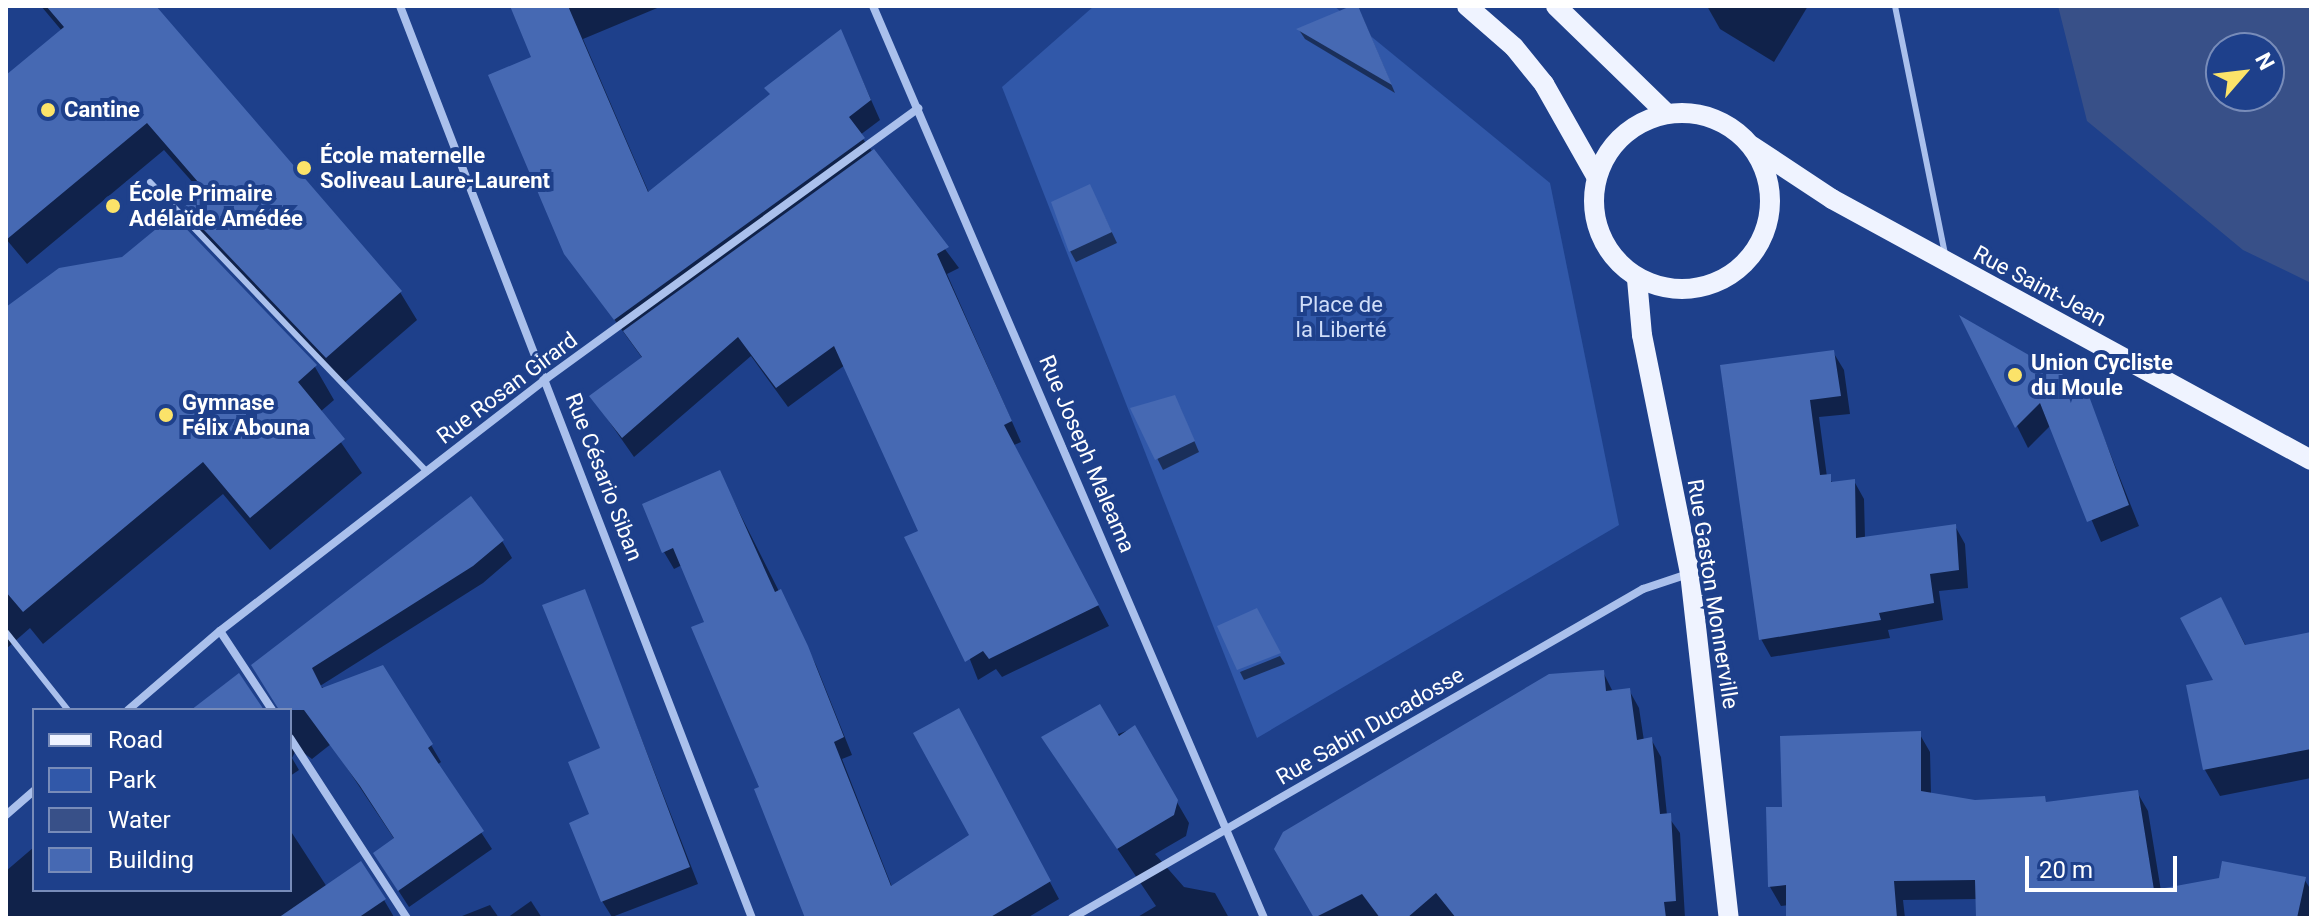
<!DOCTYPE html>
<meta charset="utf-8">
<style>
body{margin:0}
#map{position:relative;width:2317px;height:924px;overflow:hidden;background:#1e408b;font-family:Roboto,sans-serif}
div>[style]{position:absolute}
.green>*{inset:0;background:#3158a9}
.water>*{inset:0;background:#385088}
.shadow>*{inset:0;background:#0007}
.building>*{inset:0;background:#4669b3}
.lane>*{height:6px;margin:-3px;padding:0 3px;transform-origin:3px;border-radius:3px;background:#aac0ec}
.street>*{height:8px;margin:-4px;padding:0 4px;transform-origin:4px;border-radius:4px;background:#aac0ec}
.primary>*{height:20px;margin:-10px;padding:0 10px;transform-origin:10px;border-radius:10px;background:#eff3ff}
.primary>.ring{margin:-10px;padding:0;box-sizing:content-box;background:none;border:20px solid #eff3ff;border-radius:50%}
.dots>*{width:22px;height:22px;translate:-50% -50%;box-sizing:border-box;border:4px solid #1e408b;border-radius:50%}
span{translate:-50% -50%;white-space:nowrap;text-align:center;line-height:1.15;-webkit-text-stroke:8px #1e408b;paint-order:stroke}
.poi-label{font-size:22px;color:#fff;font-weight:700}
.left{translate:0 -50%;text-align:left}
.street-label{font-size:22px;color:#fff}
.park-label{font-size:22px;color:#cfddf9}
.frame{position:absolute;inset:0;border:8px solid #fff;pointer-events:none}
.legend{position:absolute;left:32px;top:708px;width:260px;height:184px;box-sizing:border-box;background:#1e408b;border:2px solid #788cb9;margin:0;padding:10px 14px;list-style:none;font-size:24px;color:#fff}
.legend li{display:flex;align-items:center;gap:16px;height:40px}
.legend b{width:40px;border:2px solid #788cb9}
.north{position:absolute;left:2205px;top:32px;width:80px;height:80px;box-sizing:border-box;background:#1e408b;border:2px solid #788cb9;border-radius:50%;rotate:62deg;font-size:22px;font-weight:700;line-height:32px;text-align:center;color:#fff}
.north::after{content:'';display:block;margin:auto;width:28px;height:36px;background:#fbe369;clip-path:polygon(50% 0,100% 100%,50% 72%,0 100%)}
.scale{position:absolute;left:2025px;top:856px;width:152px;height:36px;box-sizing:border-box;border:4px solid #fff;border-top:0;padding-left:10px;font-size:24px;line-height:28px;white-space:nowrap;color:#fff;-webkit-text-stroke:6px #1e408b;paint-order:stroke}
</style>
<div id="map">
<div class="green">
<i style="clip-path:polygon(1094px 6px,1334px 6px,1550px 183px,1619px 525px,1257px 738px,1002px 87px)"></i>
</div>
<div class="water">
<i style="clip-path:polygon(evenodd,2058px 6px,2311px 6px,2311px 283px,2243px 250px,2087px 121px,2058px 6px,2221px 48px,2269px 48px,2269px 96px,2221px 96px,2221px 48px)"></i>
</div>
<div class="shadow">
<i style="clip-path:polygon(41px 6px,153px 6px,400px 292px,417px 320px,343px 384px,202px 236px,185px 208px,203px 194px,164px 150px,27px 264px,6px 239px,6px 77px,62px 31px)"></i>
<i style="clip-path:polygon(512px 6px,662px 6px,583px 39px,649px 193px,771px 96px,841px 32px,880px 120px,860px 135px,959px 268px,947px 274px,1021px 442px,1014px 445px,1109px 626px,1002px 677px,996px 669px,978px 680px,920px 532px,845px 365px,788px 407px,751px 356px,634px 457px,592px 397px,643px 359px,566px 253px,533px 58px)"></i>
<i style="clip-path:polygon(1707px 6px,1808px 6px,1774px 62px,1720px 29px)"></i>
<i style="clip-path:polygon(1362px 16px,1395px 93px,1305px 39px,1299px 30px)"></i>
<i style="clip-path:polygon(1095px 197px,1117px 243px,1076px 262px,1070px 251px)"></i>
<i style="clip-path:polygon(173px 218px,315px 367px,334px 400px,320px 412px,362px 473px,270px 550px,223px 494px,43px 644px,30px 628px,6px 649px,6px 309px,123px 258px)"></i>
<i style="clip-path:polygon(1964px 320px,2085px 390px,2139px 526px,2101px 542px,2051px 425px,2028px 448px)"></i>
<i style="clip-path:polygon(1833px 352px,1844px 370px,1850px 414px,1819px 417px,1827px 477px,1834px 484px,1854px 481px,1864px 499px,1865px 538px,1955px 526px,1965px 544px,1968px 588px,1939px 591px,1943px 620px,1888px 630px,1890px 638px,1771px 657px,1761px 639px,1722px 366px)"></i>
<i style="clip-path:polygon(1180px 408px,1199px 452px,1163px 470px,1133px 410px)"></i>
<i style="clip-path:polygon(719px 472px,816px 665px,852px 755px,842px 759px,892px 887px,972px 836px,968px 728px,1059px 899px,1027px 918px,808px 918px,706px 623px,682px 565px,674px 569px,664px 552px)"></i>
<i style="clip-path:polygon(502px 541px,512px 558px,483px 583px,320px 686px,431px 745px,441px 762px,437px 765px,492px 849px,409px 907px,385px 870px,395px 840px,331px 744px,312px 759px,297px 748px,292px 758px,299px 770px,290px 776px,290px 710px,279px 710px,263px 682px)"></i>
<i style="clip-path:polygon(584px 591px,698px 884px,612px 917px,602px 901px,592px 815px,602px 749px)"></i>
<i style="clip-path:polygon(2221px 599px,2246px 646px,2311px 634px,2311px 778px,2220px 796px,2205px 770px,2189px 687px,2216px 682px)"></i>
<i style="clip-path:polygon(1280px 656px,1285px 664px,1244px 680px,1240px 672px)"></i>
<i style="clip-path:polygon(1603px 672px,1613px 692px,1629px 690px,1639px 708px,1644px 741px,1651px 739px,1661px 757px,1667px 815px,1680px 833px,1685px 918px,1316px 918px,1276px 849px)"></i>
<i style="clip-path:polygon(1134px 728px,1189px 823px,1186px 836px,1155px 854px,1184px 887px,1215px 893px,1229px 918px,1136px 918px,1156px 906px,1056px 758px)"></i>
<i style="clip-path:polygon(1919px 733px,1930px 752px,1931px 794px,1975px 802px,2044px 798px,2047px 804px,2137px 792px,2148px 811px,2161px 891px,2304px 879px,2311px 890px,2311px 918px,1979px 918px,1978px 899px,1903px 900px,1905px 918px,1789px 918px,1789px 905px,1781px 906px,1770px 887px,1768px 809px,1784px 809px)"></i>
<i style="clip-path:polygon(290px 830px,327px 887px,384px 900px,394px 917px,6px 918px,6px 871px,34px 847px,34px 890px,290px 890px)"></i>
<i style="clip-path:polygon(531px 901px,542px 918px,507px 918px)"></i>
<i style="clip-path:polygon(490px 905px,499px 918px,457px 918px)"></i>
</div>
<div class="building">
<i style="clip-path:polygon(46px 6px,156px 6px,402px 291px,326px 358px,183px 208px,205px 190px,147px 123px,6px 240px,6px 75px,64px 27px)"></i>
<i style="clip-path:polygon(510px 6px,568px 6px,648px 192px,770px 94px,764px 88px,841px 29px,871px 100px,849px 117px,865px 138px,614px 320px,564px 254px,488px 75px,531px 57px)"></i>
<i style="clip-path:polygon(1351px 6px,1358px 6px,1392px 85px,1296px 29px)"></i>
<i style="clip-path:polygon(874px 149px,949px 247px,937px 254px,1012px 421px,1004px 425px,1099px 605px,989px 659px,983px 651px,965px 662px,904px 537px,918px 531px,834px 346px,776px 388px,738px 337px,622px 438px,589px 396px,642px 357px,623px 331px)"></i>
<i style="clip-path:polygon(1090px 184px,1112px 232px,1069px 252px,1051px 202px)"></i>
<i style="clip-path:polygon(173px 215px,317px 365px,298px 382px,345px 439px,250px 518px,203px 462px,23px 612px,6px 592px,6px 307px,59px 268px,122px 257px)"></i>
<i style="clip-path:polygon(1959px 315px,2086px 388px,2129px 505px,2087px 522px,2040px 403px,2015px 428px)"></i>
<i style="clip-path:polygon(1834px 350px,1841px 396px,1810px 400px,1820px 475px,1831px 474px,1831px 482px,1855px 479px,1856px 538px,1956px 524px,1959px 570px,1930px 574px,1934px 603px,1879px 613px,1881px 620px,1759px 640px,1720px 365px)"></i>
<i style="clip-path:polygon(1175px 395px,1195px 441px,1155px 460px,1130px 408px)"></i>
<i style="clip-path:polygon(720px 470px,775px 592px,781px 589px,808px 646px,844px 737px,834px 742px,891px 886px,969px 835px,913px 733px,959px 708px,1051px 881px,989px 918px,805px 918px,754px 789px,759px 787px,691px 627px,704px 622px,673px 548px,662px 553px,642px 504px)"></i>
<i style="clip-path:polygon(471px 496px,504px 540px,473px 566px,312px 668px,322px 688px,383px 665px,433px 744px,428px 748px,484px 831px,398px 891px,373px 853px,394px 838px,360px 786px,304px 710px,279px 710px,251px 665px)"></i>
<i style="clip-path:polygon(585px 589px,690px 867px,601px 902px,569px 823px,589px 814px,568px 762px,600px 748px,542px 605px)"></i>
<i style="clip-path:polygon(2221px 597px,2245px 645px,2311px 632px,2311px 749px,2203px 770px,2186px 685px,2213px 680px,2180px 618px)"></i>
<i style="clip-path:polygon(1257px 608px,1281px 653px,1237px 670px,1217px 626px)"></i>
<i style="clip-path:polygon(1604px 670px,1606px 691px,1630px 688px,1637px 740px,1652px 737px,1660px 814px,1671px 813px,1676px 901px,1664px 902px,1666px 918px,1456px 918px,1436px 893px,1407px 918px,1380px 918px,1362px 894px,1314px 918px,1274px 849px,1283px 832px,1549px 674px)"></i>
<i style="clip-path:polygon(239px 673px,264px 710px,191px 710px)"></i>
<i style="clip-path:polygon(1100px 704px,1119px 736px,1135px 725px,1178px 800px,1174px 815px,1117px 849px,1041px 737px)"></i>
<i style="clip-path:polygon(1921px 731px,1921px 791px,1975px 800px,2045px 796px,2046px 802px,2138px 790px,2154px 890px,2219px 878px,2222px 861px,2306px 877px,2297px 918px,1976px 918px,1975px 880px,1894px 881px,1897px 918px,1786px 918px,1786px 885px,1768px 887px,1766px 807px,1782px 807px,1780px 736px)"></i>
<i style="clip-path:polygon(361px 861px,386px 899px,358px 918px,278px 918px)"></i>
</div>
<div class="lane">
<i style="left:1895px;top:6px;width:254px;rotate:78.6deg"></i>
<i style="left:150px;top:182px;width:401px;rotate:46.3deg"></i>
<i style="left:6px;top:632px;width:100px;rotate:51.5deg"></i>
</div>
<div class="street">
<i style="left:400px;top:6px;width:978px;rotate:68.9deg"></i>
<i style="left:873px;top:6px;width:992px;rotate:66.79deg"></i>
<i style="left:220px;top:631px;width:95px;rotate:56.6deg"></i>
<i style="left:128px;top:710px;width:121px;rotate:-40.7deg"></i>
<i style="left:220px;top:631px;width:413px;rotate:-37.7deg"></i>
<i style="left:547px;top:378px;width:459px;rotate:-36deg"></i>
<i style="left:290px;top:738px;width:215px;rotate:57deg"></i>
<i style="left:6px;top:815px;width:37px;rotate:-41deg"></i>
<i style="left:1072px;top:918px;width:659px;rotate:-29.95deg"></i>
<i style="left:1643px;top:589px;width:47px;rotate:-18.4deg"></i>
</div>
<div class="primary">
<i style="left:1467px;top:6px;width:62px;rotate:41.1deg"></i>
<i style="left:1514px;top:47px;width:48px;rotate:51deg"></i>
<i style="left:1544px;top:84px;width:106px;rotate:60.5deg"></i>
<i style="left:1556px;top:6px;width:153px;rotate:44.2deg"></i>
<i class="ring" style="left:1594px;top:113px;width:156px;height:156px"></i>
<i style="left:1752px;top:146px;width:96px;rotate:33.5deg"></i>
<i style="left:1832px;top:199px;width:545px;rotate:28.59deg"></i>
<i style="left:1637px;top:279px;width:56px;rotate:84.9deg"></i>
<i style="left:1642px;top:335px;width:243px;rotate:78.6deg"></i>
<i style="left:1690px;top:573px;width:347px;rotate:83.6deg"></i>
</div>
<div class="dots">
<i style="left:48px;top:110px;background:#fbe369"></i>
<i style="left:304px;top:168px;background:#fbe369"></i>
<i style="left:113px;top:206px;background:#fbe369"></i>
<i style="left:2015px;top:375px;background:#fbe369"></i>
<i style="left:166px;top:415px;background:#fbe369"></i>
</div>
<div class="poi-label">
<span class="left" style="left:64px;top:110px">Cantine</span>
<span class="left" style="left:320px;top:168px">École maternelle<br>Soliveau Laure-Laurent</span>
<span class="left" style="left:129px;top:206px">École Primaire<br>Adélaïde Amédée</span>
<span class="left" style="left:2031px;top:375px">Union Cycliste<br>du Moule</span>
<span class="left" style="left:182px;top:415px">Gymnase<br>Félix Abouna</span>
</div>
<div class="street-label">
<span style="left:2040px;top:286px;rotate:28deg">Rue Saint-Jean</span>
<span style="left:507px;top:388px;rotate:-37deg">Rue Rosan Girard</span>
<span style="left:1087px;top:454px;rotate:67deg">Rue Joseph Maleama</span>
<span style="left:604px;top:477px;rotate:69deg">Rue Césario Siban</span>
<span style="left:1713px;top:594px;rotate:81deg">Rue Gaston Monnerville</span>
<span style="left:1370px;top:726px;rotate:-30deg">Rue Sabin Ducadosse</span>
</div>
<div class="park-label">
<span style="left:1341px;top:317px">Place de<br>la Liberté</span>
</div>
<div class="frame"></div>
<ul class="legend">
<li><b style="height:10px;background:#eff3ff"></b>Road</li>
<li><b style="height:22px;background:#3158a9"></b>Park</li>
<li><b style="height:22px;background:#385088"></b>Water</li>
<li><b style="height:22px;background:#4669b3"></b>Building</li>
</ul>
<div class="north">N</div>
<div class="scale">20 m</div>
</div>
